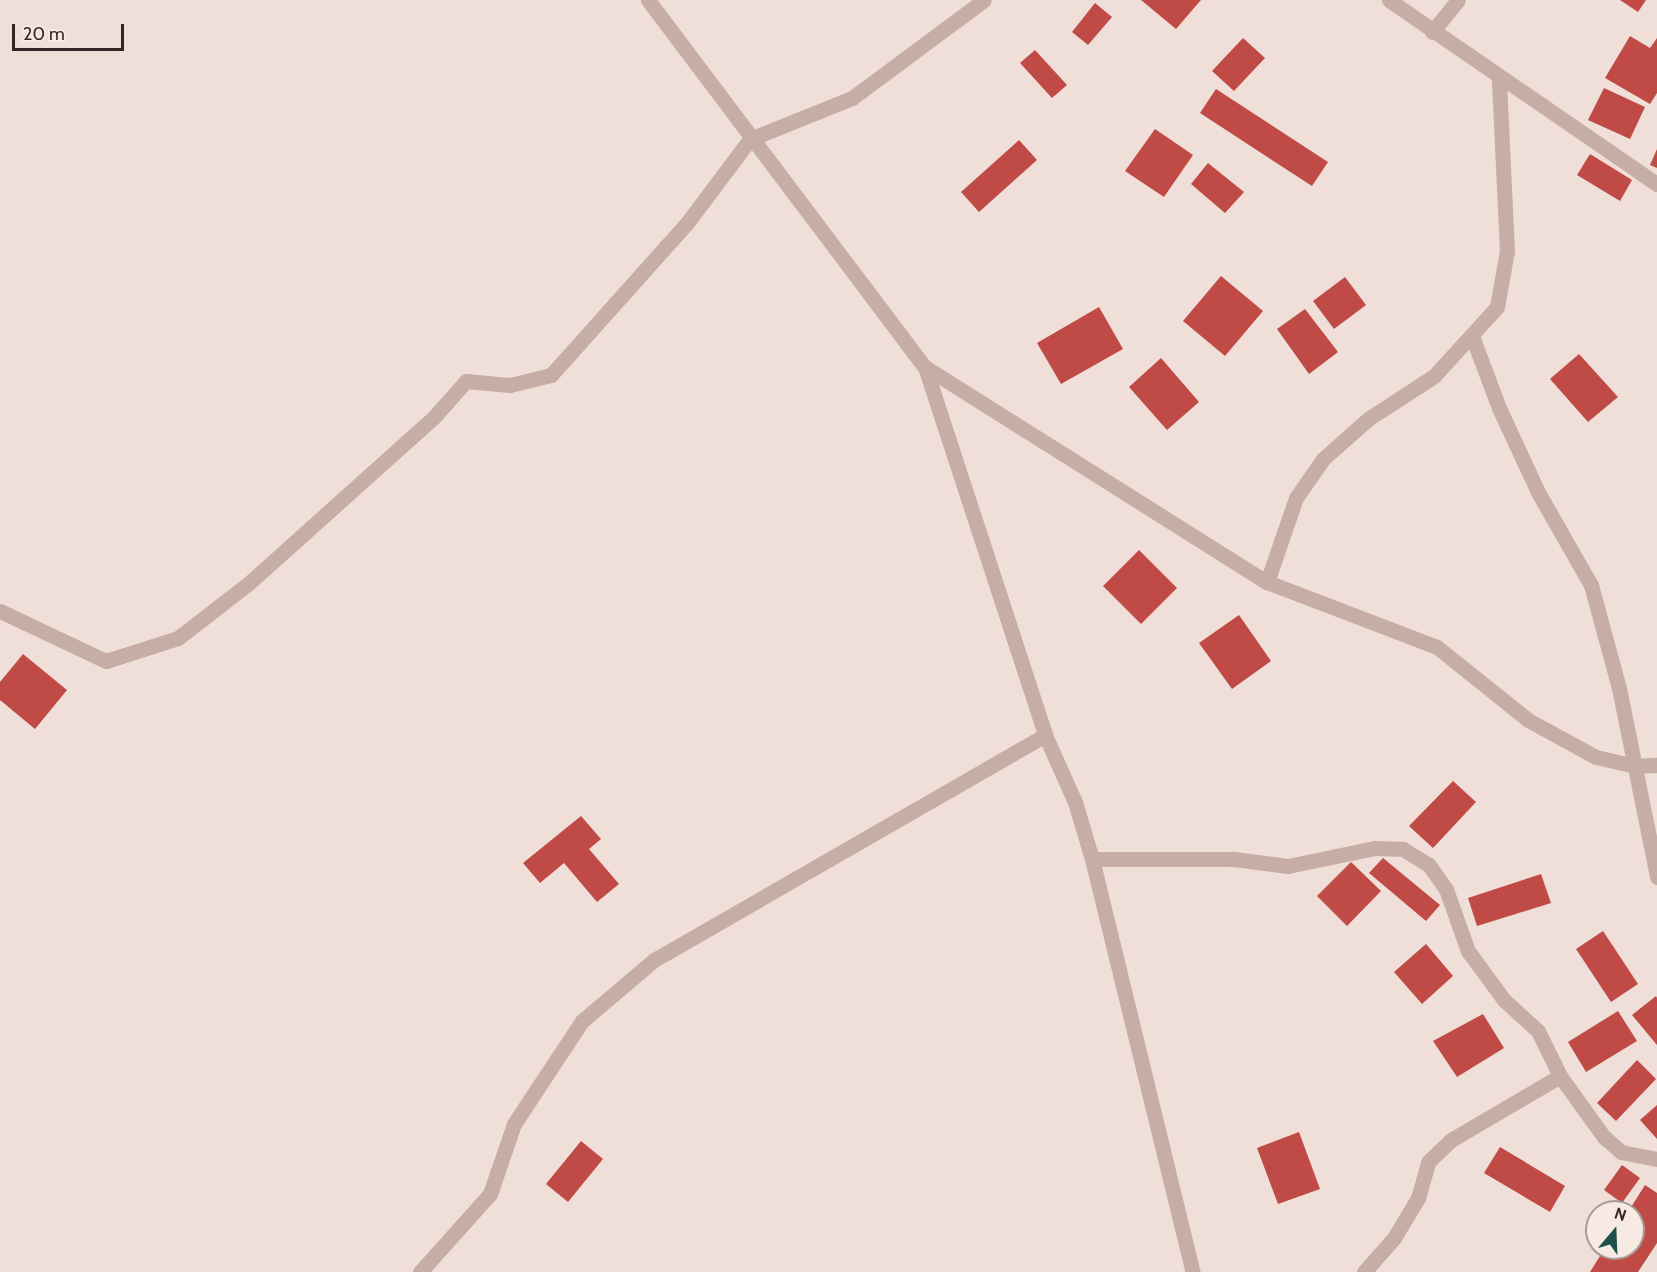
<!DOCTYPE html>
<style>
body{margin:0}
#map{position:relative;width:1657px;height:1272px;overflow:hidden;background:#efdfd8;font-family:Cabin,sans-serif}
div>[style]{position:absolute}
.building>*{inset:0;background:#bf4a46}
.street>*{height:15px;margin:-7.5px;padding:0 7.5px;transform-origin:7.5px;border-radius:7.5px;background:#c6ada5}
span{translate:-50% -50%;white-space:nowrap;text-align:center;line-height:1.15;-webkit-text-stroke:6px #f7eae3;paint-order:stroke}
.north{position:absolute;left:1585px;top:1200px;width:60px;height:60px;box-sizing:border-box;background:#f7eae3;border:2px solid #a89c97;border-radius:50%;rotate:19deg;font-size:16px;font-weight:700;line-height:24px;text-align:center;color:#322726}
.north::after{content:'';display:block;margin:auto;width:21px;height:27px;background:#1e514a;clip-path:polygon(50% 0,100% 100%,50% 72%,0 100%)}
.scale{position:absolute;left:12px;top:24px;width:112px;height:27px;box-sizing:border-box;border:3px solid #322726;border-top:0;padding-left:8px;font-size:18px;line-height:21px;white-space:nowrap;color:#322726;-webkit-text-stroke:4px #f7eae3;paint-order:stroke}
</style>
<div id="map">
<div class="building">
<i style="clip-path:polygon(1141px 0,1201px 0,1176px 29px)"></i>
<i style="clip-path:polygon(1620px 0,1646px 0,1638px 12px)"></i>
<i style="clip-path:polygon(1095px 3px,1112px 17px,1088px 45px,1072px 32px)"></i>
<i style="clip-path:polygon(1630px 36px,1650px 48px,1657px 38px,1657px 93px,1650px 104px,1605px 78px)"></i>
<i style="clip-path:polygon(1243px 38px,1265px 58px,1234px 91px,1212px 71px)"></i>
<i style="clip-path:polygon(1035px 50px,1067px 85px,1052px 98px,1020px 63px)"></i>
<i style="clip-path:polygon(1604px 88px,1645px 107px,1630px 139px,1588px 120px)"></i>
<i style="clip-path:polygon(1216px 89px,1328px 162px,1312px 186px,1200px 113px)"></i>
<i style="clip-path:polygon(1155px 129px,1193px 155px,1164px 197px,1125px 171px)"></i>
<i style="clip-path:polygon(1019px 140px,1037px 160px,979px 212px,961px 192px)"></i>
<i style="clip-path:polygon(1657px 149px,1657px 168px,1650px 165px)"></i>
<i style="clip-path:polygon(1590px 154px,1632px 180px,1620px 201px,1577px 175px)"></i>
<i style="clip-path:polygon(1208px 163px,1244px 192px,1225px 213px,1191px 184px)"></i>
<i style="clip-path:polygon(1221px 276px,1263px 311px,1225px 356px,1183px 321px)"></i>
<i style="clip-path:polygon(1345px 277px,1366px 305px,1334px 329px,1313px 301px)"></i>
<i style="clip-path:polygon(1099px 307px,1123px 349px,1061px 384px,1037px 343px)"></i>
<i style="clip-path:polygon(1305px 309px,1338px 352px,1309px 374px,1277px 329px)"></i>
<i style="clip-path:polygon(1579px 354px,1618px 397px,1588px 422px,1550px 379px)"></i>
<i style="clip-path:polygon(1161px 358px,1199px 402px,1167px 430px,1129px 387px)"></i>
<i style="clip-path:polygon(1139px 550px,1177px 588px,1141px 624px,1103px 586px)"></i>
<i style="clip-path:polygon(1239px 615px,1271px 661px,1232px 689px,1199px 643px)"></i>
<i style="clip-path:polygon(23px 654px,67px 690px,35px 729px,0 700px,0 682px)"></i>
<i style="clip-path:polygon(1453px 781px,1476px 802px,1433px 848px,1409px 826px)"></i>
<i style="clip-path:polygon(581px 816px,601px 839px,589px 849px,619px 884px,597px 902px,564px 863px,540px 883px,523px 863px)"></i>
<i style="clip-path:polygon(1383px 858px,1440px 905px,1426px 921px,1369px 873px)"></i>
<i style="clip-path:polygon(1351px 862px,1381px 891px,1347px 926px,1317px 896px)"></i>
<i style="clip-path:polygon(1541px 874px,1551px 903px,1477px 926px,1468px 898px)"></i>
<i style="clip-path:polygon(1603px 931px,1638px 984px,1611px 1002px,1576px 949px)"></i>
<i style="clip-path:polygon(1426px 944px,1453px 976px,1422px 1004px,1394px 972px)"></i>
<i style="clip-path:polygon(1656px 996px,1657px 998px,1657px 1045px,1632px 1015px)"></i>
<i style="clip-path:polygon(1618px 1011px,1637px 1041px,1586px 1072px,1568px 1042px)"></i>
<i style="clip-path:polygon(1483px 1014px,1504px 1048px,1457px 1077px,1433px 1041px)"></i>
<i style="clip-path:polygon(1637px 1060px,1656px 1079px,1616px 1121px,1597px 1103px)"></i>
<i style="clip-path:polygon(1657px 1105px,1657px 1139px,1640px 1120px)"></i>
<i style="clip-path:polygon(1299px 1132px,1320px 1189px,1278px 1204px,1257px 1148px)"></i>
<i style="clip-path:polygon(581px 1141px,603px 1159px,568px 1202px,546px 1184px)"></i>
<i style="clip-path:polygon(1500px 1147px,1565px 1186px,1550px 1212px,1484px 1173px)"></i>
<i style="clip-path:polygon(1622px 1165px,1640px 1178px,1622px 1203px,1604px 1190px)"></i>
<i style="clip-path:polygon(1645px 1185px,1657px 1193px,1657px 1243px,1638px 1272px,1590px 1272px,1605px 1248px,1633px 1248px,1633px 1212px,1628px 1212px)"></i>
</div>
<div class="street">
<i style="left:648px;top:0;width:460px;rotate:53deg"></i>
<i style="left:925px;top:367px;width:387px;rotate:71.9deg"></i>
<i style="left:1045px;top:735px;width:73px;rotate:65.9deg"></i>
<i style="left:1075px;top:802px;width:59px;rotate:73.4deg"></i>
<i style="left:1092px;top:859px;width:425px;rotate:76.3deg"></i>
<i style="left:1389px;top:0;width:325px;rotate:34.5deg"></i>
<i style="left:1432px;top:32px;width:41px;rotate:-50.9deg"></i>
<i style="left:1472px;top:336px;width:77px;rotate:69.4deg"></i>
<i style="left:1499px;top:408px;width:95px;rotate:65.1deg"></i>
<i style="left:1539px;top:494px;width:105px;rotate:60.3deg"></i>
<i style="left:1591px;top:585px;width:107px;rotate:74.8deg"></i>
<i style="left:1619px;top:688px;width:193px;rotate:78.6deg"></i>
<i style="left:925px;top:367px;width:404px;rotate:32.2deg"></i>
<i style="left:1267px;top:582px;width:182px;rotate:20.9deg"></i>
<i style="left:1437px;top:647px;width:117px;rotate:38.7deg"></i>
<i style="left:1528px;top:720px;width:77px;rotate:28.6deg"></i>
<i style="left:1596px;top:757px;width:40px;rotate:13deg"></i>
<i style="left:1635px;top:766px;width:22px;rotate:-3deg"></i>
<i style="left:1267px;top:582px;width:89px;rotate:-71deg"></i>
<i style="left:1296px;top:498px;width:47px;rotate:-55.3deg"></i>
<i style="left:1323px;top:459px;width:60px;rotate:-41.6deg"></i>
<i style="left:1368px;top:419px;width:79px;rotate:-33.1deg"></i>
<i style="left:1434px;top:376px;width:93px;rotate:-47.6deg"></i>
<i style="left:1497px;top:307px;width:57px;rotate:-79.9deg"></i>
<i style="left:1507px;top:251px;width:172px;rotate:-92.7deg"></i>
<i style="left:0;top:611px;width:117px;rotate:25.3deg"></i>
<i style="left:106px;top:661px;width:76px;rotate:-17.7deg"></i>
<i style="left:178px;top:638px;width:90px;rotate:-37.8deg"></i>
<i style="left:249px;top:583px;width:249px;rotate:-41.9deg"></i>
<i style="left:434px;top:417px;width:48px;rotate:-48.4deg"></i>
<i style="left:466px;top:381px;width:44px;rotate:5.2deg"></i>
<i style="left:510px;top:385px;width:42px;rotate:-13.7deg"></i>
<i style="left:551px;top:375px;width:204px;rotate:-48.2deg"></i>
<i style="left:687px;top:223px;width:105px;rotate:-53.1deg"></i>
<i style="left:750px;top:139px;width:110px;rotate:-21.9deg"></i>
<i style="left:852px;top:98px;width:164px;rotate:-36.6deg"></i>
<i style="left:1092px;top:859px;width:142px"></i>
<i style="left:1234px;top:859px;width:54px;rotate:7.4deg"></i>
<i style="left:1288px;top:866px;width:89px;rotate:-11.7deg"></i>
<i style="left:1375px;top:848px;width:28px;rotate:2deg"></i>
<i style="left:1403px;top:849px;width:31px;rotate:32deg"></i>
<i style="left:1429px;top:865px;width:29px;rotate:55deg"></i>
<i style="left:1446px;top:889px;width:66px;rotate:70.5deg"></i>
<i style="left:1468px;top:951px;width:61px;rotate:53.7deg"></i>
<i style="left:1504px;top:1000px;width:46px;rotate:42.4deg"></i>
<i style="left:1538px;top:1031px;width:50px;rotate:63.9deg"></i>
<i style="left:1560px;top:1076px;width:75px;rotate:54.2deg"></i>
<i style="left:1604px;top:1137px;width:23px;rotate:41deg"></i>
<i style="left:1621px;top:1152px;width:37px;rotate:11deg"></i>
<i style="left:420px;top:1272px;width:105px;rotate:-48.1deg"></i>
<i style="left:490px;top:1194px;width:74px;rotate:-71.1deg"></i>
<i style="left:514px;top:1124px;width:123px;rotate:-56.6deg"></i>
<i style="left:582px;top:1021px;width:94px;rotate:-40.3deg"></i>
<i style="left:654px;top:960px;width:451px;rotate:-29.9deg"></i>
<i style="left:1364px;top:1272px;width:45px;rotate:-48.6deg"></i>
<i style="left:1394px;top:1238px;width:47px;rotate:-59deg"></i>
<i style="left:1418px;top:1198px;width:37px;rotate:-74deg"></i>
<i style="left:1428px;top:1162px;width:32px;rotate:-44deg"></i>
<i style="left:1451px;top:1140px;width:126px;rotate:-30.4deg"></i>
</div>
<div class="north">N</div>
<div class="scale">20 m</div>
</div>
